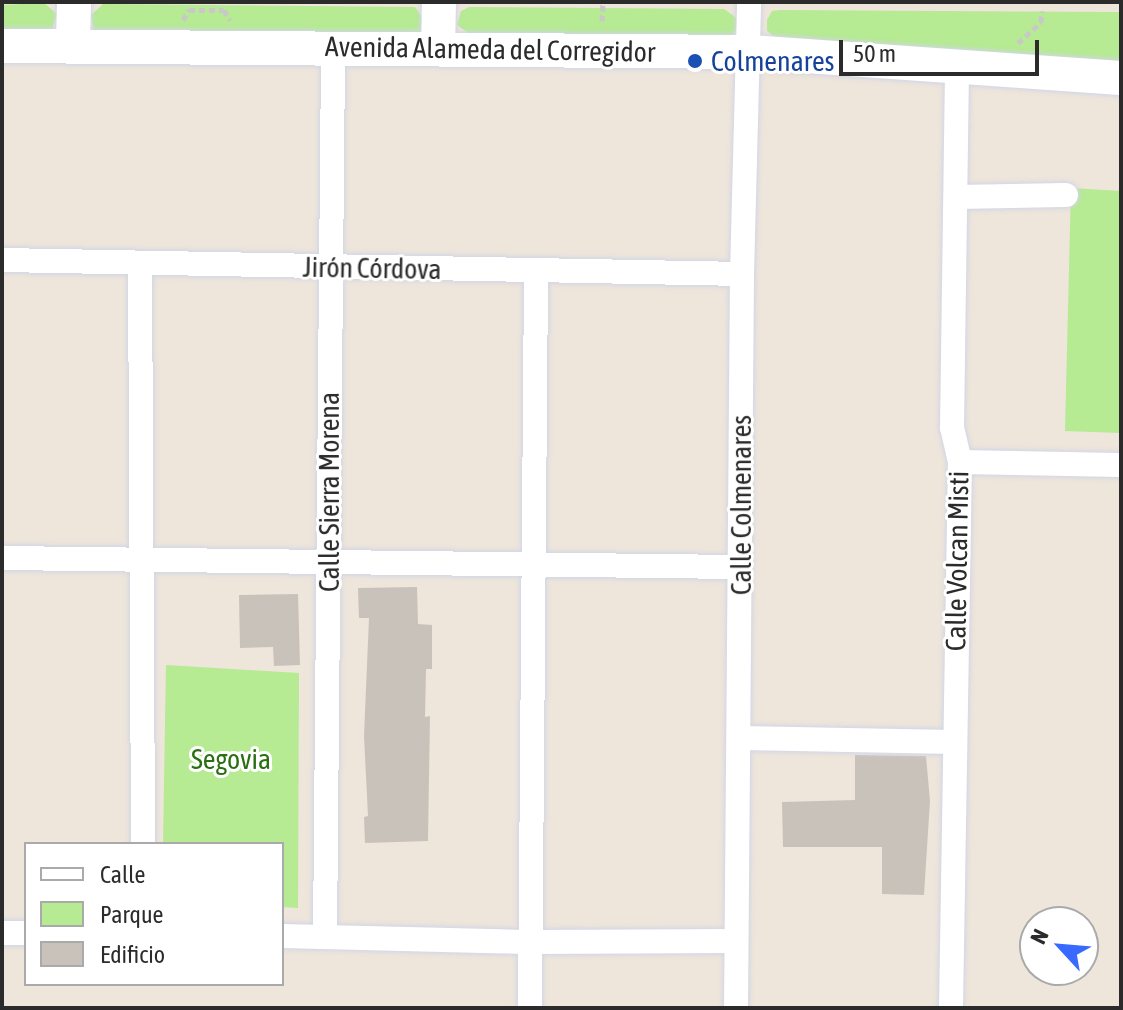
<!DOCTYPE html>
<meta charset="utf-8">
<style>
body{margin:0}
#map{position:relative;width:1123px;height:1010px;overflow:hidden;background:#eee5db;font-family:"Asap Condensed",sans-serif}
div>[style]{position:absolute}
.green>*{inset:0;background:#b6ea93}
.building>*{inset:0;background:#c9c2bb}
.path>*{height:5px;margin-top:-2.5px;transform-origin:0;background:repeating-linear-gradient(90deg,#c8c8c8 0 6px,transparent 0 10px)}
.roads{filter:drop-shadow(0 0 2px #d1d6e5) drop-shadow(0 0 2px #d1d6e5)}
.street>*{height:24px;margin:-12px;padding:0 12px;transform-origin:12px;border-radius:12px;background:#fff}
.secondary>*{height:34px;margin:-17px;padding:0 17px;transform-origin:17px;border-radius:17px;background:#fff}
.dots>*{width:22px;height:22px;translate:-50% -50%;box-sizing:border-box;border:4px solid #fff;border-radius:50%}
span{translate:-50% -50%;white-space:nowrap;text-align:center;line-height:1.15;-webkit-text-stroke:6px #fff;paint-order:stroke}
.street-label{font-size:28px;color:#2b2b2b}
.transit-label{font-size:28px;color:#164399}
.left{translate:0 -50%;text-align:left}
.park-label{font-size:28px;color:#2c6f13}
.frame{position:absolute;inset:0;border:4px solid #2b2b2b;pointer-events:none}
.legend{position:absolute;left:24px;top:842px;width:260px;height:144px;box-sizing:border-box;background:#fff;border:2px solid #aaa;margin:0;padding:10px 14px;list-style:none;font-size:24px;color:#2b2b2b}
.legend li{display:flex;align-items:center;gap:16px;height:40px}
.legend b{width:40px;border:2px solid #aaa}
.north{position:absolute;left:1019px;top:906px;width:80px;height:80px;box-sizing:border-box;background:#fff;border:2px solid #aaa;border-radius:50%;rotate:296deg;font-size:22px;font-weight:700;line-height:32px;text-align:center;color:#2b2b2b}
.north::after{content:'';display:block;margin:auto;width:28px;height:36px;background:#386aff;clip-path:polygon(50% 0,100% 100%,50% 72%,0 100%)}
.scale{position:absolute;left:839px;top:40px;width:200px;height:36px;box-sizing:border-box;border:4px solid #2b2b2b;border-top:0;padding-left:10px;font-size:24px;line-height:28px;white-space:nowrap;color:#2b2b2b;-webkit-text-stroke:6px #fff;paint-order:stroke}
</style>
<div id="map">
<div class="green">
<i style="clip-path:polygon(44px 3px,57px 14px,52px 30px,2px 34px,2px 5px)"></i>
<i style="clip-path:polygon(103px 4px,415px 7px,425px 21px,421px 32px,411px 36px,94px 31px,91px 15px)"></i>
<i style="clip-path:polygon(469px 7px,724px 9px,738px 19px,737px 28px,732px 36px,471px 35px,457px 25px,461px 11px)"></i>
<i style="clip-path:polygon(780px 10px,1121px 12px,1121px 65px,778px 40px,767px 31px,767px 20px,772px 11px)"></i>
<i style="clip-path:polygon(1071px 188px,1121px 191px,1121px 433px,1065px 431px)"></i>
<i style="clip-path:polygon(166px 665px,299px 673px,298px 908px,282px 907px,282px 844px,163px 844px)"></i>
</div>
<div class="building">
<i style="clip-path:polygon(417px 587px,418px 624px,432px 625px,432px 669px,426px 669px,425px 717px,430px 716px,428px 841px,365px 843px,364px 817px,368px 816px,364px 736px,369px 618px,359px 618px,358px 588px)"></i>
<i style="clip-path:polygon(298px 594px,300px 665px,274px 666px,273px 647px,240px 648px,239px 595px)"></i>
<i style="clip-path:polygon(855px 755px,926px 756px,930px 801px,924px 895px,882px 894px,882px 847px,783px 847px,782px 802px,855px 800px)"></i>
</div>
<div class="path">
<i style="left:183px;top:20px;width:12px;rotate:-59deg"></i>
<i style="left:189px;top:10px;width:35px"></i>
<i style="left:224px;top:10px;width:12px;rotate:59deg"></i>
<i style="left:602px;top:21px;width:19px;rotate:-87deg"></i>
<i style="left:1018px;top:43px;width:31px;rotate:-42deg"></i>
<i style="left:1041px;top:22px;width:11px;rotate:-85deg"></i>
</div>
<div class="roads">
<div class="street">
<i style="left:956px;top:197px;width:110px;rotate:-1deg"></i>
<i style="left:2px;top:260px;width:740px;rotate:1.08deg"></i>
<i style="left:140px;top:263px;width:581px;rotate:89.7deg"></i>
<i style="left:960px;top:462px;width:161px;rotate:1.1deg"></i>
<i style="left:2px;top:558px;width:738px;rotate:0.7deg"></i>
<i style="left:741px;top:738px;width:213px;rotate:1.1deg"></i>
<i style="left:2px;top:933px;width:24px"></i>
<i style="left:282px;top:936px;width:251px;rotate:1.4deg"></i>
<i style="left:533px;top:942px;width:203px;rotate:-0.3deg"></i>
<i style="left:325px;top:937px;width:889px;rotate:-89.48deg"></i>
<i style="left:530px;top:1008px;width:737px;rotate:-89.53deg"></i>
<i style="left:736px;top:1008px;width:734px;rotate:-89.53deg"></i>
<i style="left:742px;top:274px;width:272px;rotate:-88.5deg"></i>
<i style="left:951px;top:1008px;width:546px;rotate:-89.06deg"></i>
<i style="left:960px;top:462px;width:35px;rotate:-103deg"></i>
<i style="left:952px;top:428px;width:362px;rotate:-89.2deg"></i>
</div>
<div class="secondary">
<i style="left:73px;top:45px;width:43px;rotate:-88.7deg"></i>
<i style="left:2px;top:46px;width:747px;rotate:0.46deg"></i>
<i style="left:749px;top:52px;width:373px;rotate:4deg"></i>
<i style="left:438px;top:49px;width:47px;rotate:-88.8deg"></i>
</div>
</div>
<div class="dots">
<i style="left:695px;top:61px;background:#1a4fb4"></i>
</div>
<div class="street-label">
<span style="left:490px;top:49px;rotate:1deg">Avenida Alameda del Corregidor</span>
<span style="left:372px;top:268px;rotate:1deg">Jirón Córdova</span>
<span style="left:329px;top:492px;rotate:-90deg">Calle Sierra Morena</span>
<span style="left:741px;top:505px;rotate:-90deg">Calle Colmenares</span>
<span style="left:957px;top:561px;rotate:-89deg">Calle Volcan Misti</span>
</div>
<div class="transit-label">
<span class="left" style="left:711px;top:61px">Colmenares</span>
</div>
<div class="park-label">
<span style="left:231px;top:759px">Segovia</span>
</div>
<div class="frame"></div>
<ul class="legend">
<li><b style="height:10px;background:#fff"></b>Calle</li>
<li><b style="height:22px;background:#b6ea93"></b>Parque</li>
<li><b style="height:22px;background:#c9c2bb"></b>Edificio</li>
</ul>
<div class="north">N</div>
<div class="scale">50 m</div>
</div>
